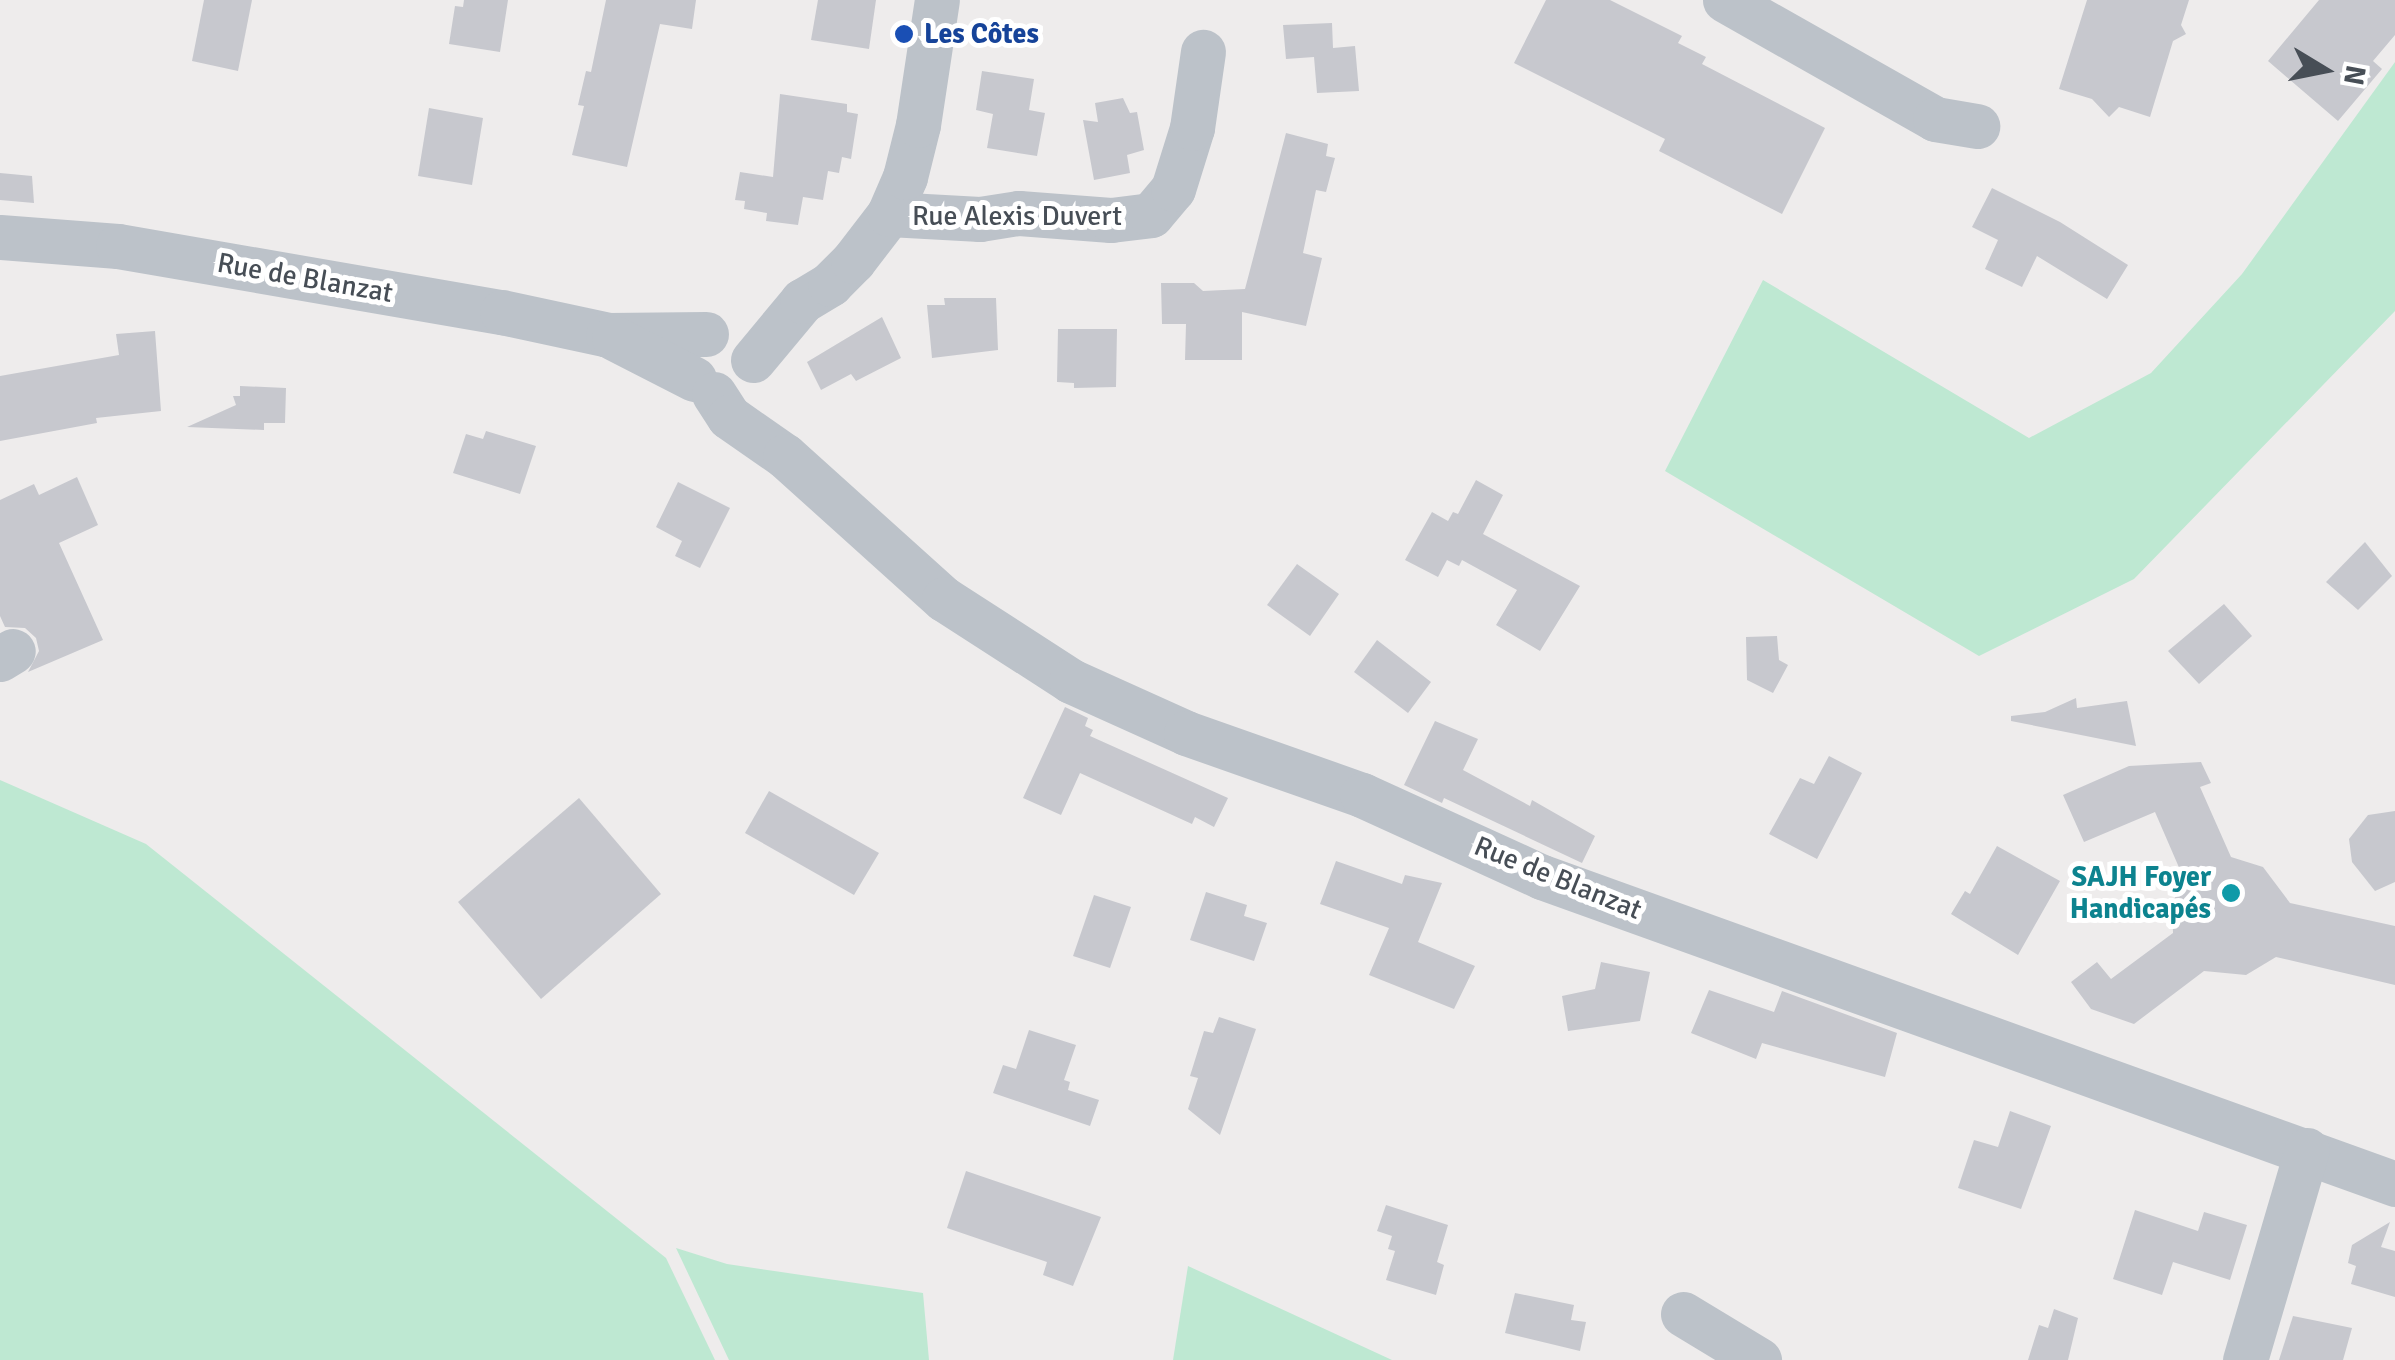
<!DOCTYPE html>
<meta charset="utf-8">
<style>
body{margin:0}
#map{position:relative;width:2395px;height:1360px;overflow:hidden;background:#eeecec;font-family:Signika,sans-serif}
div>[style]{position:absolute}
.green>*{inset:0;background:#bee8d2}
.building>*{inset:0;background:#c7c8ce}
.minor>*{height:45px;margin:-22.5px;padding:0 22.5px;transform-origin:22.5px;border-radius:22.5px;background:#bcc2c9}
.dots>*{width:28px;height:28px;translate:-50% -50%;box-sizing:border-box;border:5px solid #fff;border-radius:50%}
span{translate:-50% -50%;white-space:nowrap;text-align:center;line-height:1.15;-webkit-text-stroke:10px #fff;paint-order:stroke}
.transit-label{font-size:28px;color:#164399;font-weight:700}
.left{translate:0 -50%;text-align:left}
.street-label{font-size:28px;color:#474e56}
.culture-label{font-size:28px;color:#0d838f;font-weight:700}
.right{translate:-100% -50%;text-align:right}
.north{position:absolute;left:2275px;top:20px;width:100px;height:100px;-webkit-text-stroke:8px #fff;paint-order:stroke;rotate:100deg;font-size:28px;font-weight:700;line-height:40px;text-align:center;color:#474e56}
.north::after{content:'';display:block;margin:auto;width:35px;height:45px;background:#474e56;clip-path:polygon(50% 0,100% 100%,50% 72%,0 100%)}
</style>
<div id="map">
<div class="green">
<i style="clip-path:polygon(2395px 62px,2395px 311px,2134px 579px,1979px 656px,1665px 471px,1763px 280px,2029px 438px,2151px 373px,2242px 274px)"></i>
<i style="clip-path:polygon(0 780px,146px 844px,666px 1258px,715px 1360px,0 1360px)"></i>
<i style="clip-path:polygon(676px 1248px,727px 1264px,923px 1293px,929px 1360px,729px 1360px)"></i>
<i style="clip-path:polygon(1188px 1266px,1392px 1360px,1173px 1360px)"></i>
</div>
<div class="building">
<i style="clip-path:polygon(204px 0,252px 0,238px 71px,192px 61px)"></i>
<i style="clip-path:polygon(464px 0,508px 0,500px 52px,449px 44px,455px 6px,463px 7px)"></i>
<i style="clip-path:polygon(606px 0,696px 0,692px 29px,660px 24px,627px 167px,572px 155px,584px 106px,578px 105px,586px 71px,591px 72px)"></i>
<i style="clip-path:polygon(818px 0,876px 0,869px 49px,811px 40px)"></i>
<i style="clip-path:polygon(1546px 0,1610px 0,1682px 36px,1678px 43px,1706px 57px,1702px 64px,1825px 128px,1782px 214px,1659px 151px,1665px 139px,1514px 63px)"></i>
<i style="clip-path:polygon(2087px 0,2189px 0,2181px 25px,2186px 34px,2173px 41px,2150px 117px,2119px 107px,2109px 117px,2092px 99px,2059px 89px)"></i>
<i style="clip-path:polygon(2319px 0,2395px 0,2395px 35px,2373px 61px,2382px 69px,2338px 121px,2268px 61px)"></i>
<i style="clip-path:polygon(1332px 23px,1333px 48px,1355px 46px,1359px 91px,1317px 93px,1314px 57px,1286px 59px,1283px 25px)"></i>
<i style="clip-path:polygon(982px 71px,1034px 79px,1029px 110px,1045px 113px,1037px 156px,987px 148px,993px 114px,976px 110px)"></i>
<i style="clip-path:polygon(780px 94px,847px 104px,847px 112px,858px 114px,851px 159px,842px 157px,839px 173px,828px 171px,823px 200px,803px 197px,798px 225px,766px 221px,767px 213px,744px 209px,745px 201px,735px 200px,740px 172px,773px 177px)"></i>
<i style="clip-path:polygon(1123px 98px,1130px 113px,1137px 112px,1144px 150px,1127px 155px,1130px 173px,1094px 180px,1083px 120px,1098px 122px,1095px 103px)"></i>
<i style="clip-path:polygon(429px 108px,483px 118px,472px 185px,418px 176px)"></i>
<i style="clip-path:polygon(1286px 133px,1328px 144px,1326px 156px,1335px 158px,1326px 192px,1316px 190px,1303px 253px,1322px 258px,1306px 326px,1242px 312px,1242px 360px,1185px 360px,1186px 324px,1162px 324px,1161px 283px,1194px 283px,1203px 291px,1245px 289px)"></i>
<i style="clip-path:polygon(0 173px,32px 176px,34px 203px,0 200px)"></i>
<i style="clip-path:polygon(1992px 188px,2060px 222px,2128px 265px,2107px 299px,2037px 256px,2022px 287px,1985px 269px,1998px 240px,1972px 227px)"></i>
<i style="clip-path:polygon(944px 298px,996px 298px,998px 350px,932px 358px,927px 305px,945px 305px)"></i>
<i style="clip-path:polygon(882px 317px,901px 358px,856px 381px,851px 374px,821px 390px,807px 362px)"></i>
<i style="clip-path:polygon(1058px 329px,1117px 329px,1116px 387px,1074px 388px,1074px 383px,1057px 382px)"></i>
<i style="clip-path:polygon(155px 331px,161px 411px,96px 418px,97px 423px,0 441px,0 376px,119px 355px,116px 334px)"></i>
<i style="clip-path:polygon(240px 386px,286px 388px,285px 423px,264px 423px,264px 430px,187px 427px,236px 405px,233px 396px,240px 396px)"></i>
<i style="clip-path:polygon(486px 431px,536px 446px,520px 494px,453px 473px,466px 434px,483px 439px)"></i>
<i style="clip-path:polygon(77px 477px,98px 525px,59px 543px,103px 640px,28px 672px,39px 651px,36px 638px,25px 628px,5px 627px,0 616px,0 500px,34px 484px,39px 495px)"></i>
<i style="clip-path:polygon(1476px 480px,1503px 495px,1483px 534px,1580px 586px,1540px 651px,1496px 625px,1517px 590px,1462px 560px,1459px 566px,1447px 560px,1438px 577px,1405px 560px,1432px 512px,1448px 521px,1453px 512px,1458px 514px)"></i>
<i style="clip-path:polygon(678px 482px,730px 508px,700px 568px,675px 556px,682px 541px,656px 527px)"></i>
<i style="clip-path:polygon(2365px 542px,2392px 576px,2358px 610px,2326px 582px)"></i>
<i style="clip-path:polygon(1297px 564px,1339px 594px,1310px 636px,1267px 605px)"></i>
<i style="clip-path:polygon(2224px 604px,2252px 636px,2199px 684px,2168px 651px)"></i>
<i style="clip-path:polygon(1777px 636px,1779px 660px,1788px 665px,1773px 693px,1747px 680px,1746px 637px)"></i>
<i style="clip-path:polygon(1377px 640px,1431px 682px,1408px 713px,1354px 672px)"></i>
<i style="clip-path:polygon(2076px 698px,2077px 708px,2127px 701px,2136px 746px,2011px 721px,2011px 716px,2045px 712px)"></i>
<i style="clip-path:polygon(1065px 707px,1088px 718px,1085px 726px,1093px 730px,1090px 736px,1228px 798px,1214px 827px,1195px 817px,1192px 824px,1080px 773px,1061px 815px,1023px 798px)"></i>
<i style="clip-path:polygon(1435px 721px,1478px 739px,1463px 770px,1530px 806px,1532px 800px,1595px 836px,1582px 863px,1444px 798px,1442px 803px,1404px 785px)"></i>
<i style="clip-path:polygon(1829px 756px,1862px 773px,1817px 859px,1769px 834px,1800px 778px,1814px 784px)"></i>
<i style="clip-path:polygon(2201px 762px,2211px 783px,2200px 787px,2231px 857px,2263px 867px,2290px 903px,2395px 926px,2395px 985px,2276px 957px,2246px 975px,2204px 971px,2134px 1024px,2091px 1009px,2071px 982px,2097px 962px,2111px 979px,2173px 933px,2172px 904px,2184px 879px,2155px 812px,2084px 842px,2063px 795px,2129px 766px)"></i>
<i style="clip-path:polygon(769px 791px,879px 853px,854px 895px,745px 833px)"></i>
<i style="clip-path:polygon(579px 798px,661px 894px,541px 999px,458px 902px)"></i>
<i style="clip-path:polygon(2395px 811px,2395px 882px,2375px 891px,2352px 862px,2349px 839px,2368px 815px)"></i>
<i style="clip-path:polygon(1997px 846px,2060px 881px,2018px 955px,1951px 914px,1965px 891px,1970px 894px)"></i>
<i style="clip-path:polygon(1336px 861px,1402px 884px,1405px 875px,1442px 883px,1418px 942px,1475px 966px,1454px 1009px,1369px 975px,1389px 928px,1320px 904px)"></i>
<i style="clip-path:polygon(1206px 892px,1247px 905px,1244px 916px,1267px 923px,1254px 961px,1190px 940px)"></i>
<i style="clip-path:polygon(1094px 895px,1131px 907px,1110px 968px,1073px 956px)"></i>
<i style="clip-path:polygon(1601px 962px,1650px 972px,1640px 1021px,1568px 1031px,1562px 996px,1595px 989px)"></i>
<i style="clip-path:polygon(1709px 990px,1774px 1012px,1782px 991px,1897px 1033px,1885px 1077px,1762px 1043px,1756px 1059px,1691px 1033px)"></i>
<i style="clip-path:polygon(1219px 1017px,1256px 1029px,1220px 1135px,1188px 1109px,1198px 1078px,1190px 1076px,1204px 1031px,1213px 1033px)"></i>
<i style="clip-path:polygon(1029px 1030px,1076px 1045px,1064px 1080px,1070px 1082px,1068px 1090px,1099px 1100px,1090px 1126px,993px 1093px,1003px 1065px,1016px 1069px)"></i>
<i style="clip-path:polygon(2010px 1111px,2051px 1126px,2021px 1209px,1958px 1188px,1974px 1140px,1998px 1147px)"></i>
<i style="clip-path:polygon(966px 1171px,1101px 1217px,1073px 1286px,1043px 1275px,1047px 1262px,947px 1228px)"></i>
<i style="clip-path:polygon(1386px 1205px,1448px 1225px,1437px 1262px,1444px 1265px,1436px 1295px,1386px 1280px,1395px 1251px,1388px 1249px,1392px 1236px,1377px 1231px)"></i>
<i style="clip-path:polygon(2135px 1210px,2198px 1231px,2204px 1212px,2247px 1225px,2230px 1280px,2173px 1262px,2162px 1295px,2113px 1279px)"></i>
<i style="clip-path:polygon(2390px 1222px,2381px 1247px,2395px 1251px,2395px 1297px,2351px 1284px,2356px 1266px,2348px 1263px,2352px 1245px)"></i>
<i style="clip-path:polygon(1515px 1293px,1574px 1305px,1571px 1320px,1586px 1322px,1580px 1351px,1505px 1333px)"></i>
<i style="clip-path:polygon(2054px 1309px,2078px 1318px,2068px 1360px,2028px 1360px,2039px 1325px,2048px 1328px)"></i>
<i style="clip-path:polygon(2293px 1316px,2352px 1328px,2343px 1360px,2279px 1360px)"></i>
</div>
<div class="minor">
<i style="left:1725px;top:0;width:241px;rotate:29.5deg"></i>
<i style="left:1935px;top:119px;width:43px;rotate:9.5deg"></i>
<i style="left:889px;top:214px;width:91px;rotate:3.1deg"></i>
<i style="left:980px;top:219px;width:39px;rotate:-9deg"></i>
<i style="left:1019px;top:213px;width:92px;rotate:4.4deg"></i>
<i style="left:1111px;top:220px;width:40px;rotate:-7.1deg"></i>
<i style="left:1151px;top:215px;width:34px;rotate:-50deg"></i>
<i style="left:1173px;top:189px;width:64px;rotate:-72.7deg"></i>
<i style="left:1192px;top:128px;width:77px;rotate:-81.8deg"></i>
<i style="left:0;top:237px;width:118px;rotate:4.4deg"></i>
<i style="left:118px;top:246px;width:390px;rotate:9.8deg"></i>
<i style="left:502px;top:312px;width:108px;rotate:12.2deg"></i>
<i style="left:608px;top:335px;width:98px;rotate:-0.6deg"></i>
<i style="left:614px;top:338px;width:90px;rotate:27.1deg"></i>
<i style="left:753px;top:360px;width:77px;rotate:-50.3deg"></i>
<i style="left:802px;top:301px;width:33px;rotate:-31deg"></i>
<i style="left:830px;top:284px;width:33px;rotate:-45deg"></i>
<i style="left:853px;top:261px;width:59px;rotate:-52.5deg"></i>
<i style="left:889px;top:214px;width:40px;rotate:-66.6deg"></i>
<i style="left:905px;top:177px;width:54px;rotate:-76deg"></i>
<i style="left:918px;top:125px;width:126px;rotate:-81.4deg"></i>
<i style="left:714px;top:394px;width:27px;rotate:57deg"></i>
<i style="left:729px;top:417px;width:68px;rotate:34.9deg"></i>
<i style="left:785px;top:456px;width:214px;rotate:42deg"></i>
<i style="left:944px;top:599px;width:151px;rotate:32.8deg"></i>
<i style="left:1071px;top:681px;width:126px;rotate:24.3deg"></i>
<i style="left:1186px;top:733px;width:187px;rotate:19.4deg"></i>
<i style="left:1362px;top:795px;width:198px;rotate:24.5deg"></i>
<i style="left:1542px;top:877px;width:907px;rotate:19.79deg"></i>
<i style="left:0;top:659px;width:15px;rotate:-32deg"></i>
<i style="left:1683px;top:1314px;width:89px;rotate:31.2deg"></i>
<i style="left:2245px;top:1360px;width:219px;rotate:-73.6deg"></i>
</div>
<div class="dots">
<i style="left:904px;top:34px;background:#1a4fb4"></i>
<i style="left:2231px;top:893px;background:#0f9aa8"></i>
</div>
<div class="transit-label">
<span class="left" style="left:924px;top:34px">Les Côtes</span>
</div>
<div class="street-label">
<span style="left:1017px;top:216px">Rue Alexis Duvert</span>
<span style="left:305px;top:278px;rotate:10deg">Rue de Blanzat</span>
<span style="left:1558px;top:878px;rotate:22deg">Rue de Blanzat</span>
</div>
<div class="culture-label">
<span class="right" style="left:2211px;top:893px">SAJH Foyer<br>Handicapés</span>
</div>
<div class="north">N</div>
</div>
